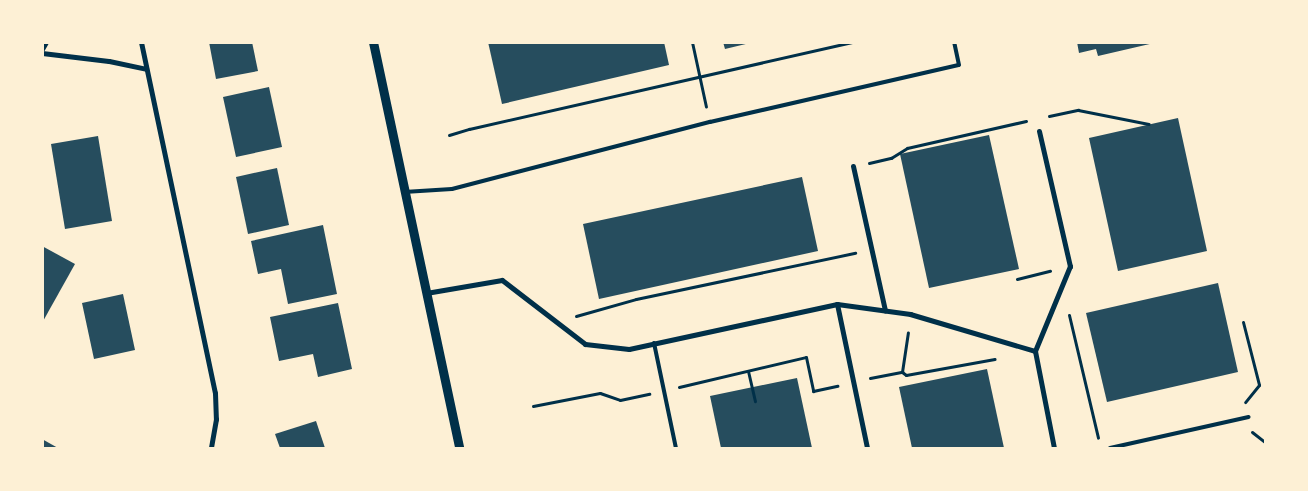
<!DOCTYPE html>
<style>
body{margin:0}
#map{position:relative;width:1308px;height:491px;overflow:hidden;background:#fdf0d5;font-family:"Golos Text",sans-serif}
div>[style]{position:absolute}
.building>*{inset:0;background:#264d5e}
.path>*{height:3px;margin:-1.5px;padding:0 1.5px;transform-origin:1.5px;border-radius:1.5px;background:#003049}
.service>*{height:4px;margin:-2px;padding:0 2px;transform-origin:2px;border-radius:2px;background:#003049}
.minor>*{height:5px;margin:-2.5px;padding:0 2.5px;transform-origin:2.5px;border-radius:2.5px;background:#003049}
.tertiary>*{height:9px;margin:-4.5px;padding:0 4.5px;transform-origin:4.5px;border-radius:4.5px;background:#003049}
span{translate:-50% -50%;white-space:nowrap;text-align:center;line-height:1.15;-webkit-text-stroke:4px #fdf0d5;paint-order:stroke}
.frame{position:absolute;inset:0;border:44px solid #fdf0d5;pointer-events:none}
</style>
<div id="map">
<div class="building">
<i style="clip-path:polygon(209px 42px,252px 42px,258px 71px,216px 79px)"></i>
<i style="clip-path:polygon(488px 42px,664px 42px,669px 65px,502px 104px)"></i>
<i style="clip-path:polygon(723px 42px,750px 42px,750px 43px,725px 49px)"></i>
<i style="clip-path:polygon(1077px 42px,1154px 42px,1154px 43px,1098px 56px,1096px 49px,1079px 53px)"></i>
<i style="clip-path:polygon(269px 87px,282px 147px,236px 157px,223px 97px)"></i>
<i style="clip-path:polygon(1178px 118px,1207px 251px,1118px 271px,1089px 138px)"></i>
<i style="clip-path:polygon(989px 135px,1019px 269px,929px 288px,900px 154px)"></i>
<i style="clip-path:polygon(98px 136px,112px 221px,65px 229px,51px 144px)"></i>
<i style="clip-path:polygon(277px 168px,289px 225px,248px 234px,236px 177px)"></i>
<i style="clip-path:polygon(802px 177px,818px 251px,599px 299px,583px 224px)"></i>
<i style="clip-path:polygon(323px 225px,337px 294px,288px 304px,281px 269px,258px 274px,251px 241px)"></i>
<i style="clip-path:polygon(42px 246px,75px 264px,42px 323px)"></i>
<i style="clip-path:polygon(1218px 283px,1238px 372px,1107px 402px,1086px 313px)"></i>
<i style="clip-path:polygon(123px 294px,135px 350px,94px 359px,82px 303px)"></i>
<i style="clip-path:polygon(338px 303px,352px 369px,318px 377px,313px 354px,279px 361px,270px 317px)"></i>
<i style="clip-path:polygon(987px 369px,1004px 448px,912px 448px,899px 387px)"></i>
<i style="clip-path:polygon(797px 378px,812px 448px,721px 448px,710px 396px)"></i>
<i style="clip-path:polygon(316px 421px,325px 448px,280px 448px,275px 434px)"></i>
<i style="clip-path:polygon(42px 439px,58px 448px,42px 448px)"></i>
</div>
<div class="path">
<i style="left:692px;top:42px;width:66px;rotate:77.8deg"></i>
<i style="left:1049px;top:116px;width:30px;rotate:-12deg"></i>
<i style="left:1078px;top:110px;width:72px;rotate:11.2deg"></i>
<i style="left:449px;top:135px;width:21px;rotate:-17deg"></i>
<i style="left:469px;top:129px;width:394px;rotate:-12.8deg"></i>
<i style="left:869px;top:163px;width:23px;rotate:-13deg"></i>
<i style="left:891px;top:158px;width:19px;rotate:-32deg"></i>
<i style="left:907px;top:148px;width:122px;rotate:-12.8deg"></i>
<i style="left:1017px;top:279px;width:34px;rotate:-14deg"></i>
<i style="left:1069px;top:315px;width:126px;rotate:76.7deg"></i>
<i style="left:576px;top:316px;width:62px;rotate:-15.8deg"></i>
<i style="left:636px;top:299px;width:224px;rotate:-11.9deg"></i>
<i style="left:1243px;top:322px;width:65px;rotate:75.7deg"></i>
<i style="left:1259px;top:385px;width:22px;rotate:129deg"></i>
<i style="left:748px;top:371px;width:31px;rotate:77deg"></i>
<i style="left:902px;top:372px;width:5px;rotate:37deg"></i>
<i style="left:906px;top:375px;width:90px;rotate:-10.2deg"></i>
<i style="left:870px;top:378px;width:33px;rotate:-11deg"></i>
<i style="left:902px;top:372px;width:40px;rotate:-81.5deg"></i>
<i style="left:679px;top:387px;width:130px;rotate:-13.3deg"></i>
<i style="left:806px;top:357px;width:35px;rotate:78deg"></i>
<i style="left:813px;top:391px;width:25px;rotate:-12deg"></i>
<i style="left:533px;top:406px;width:68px;rotate:-11deg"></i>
<i style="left:600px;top:393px;width:21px;rotate:19deg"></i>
<i style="left:620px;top:400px;width:30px;rotate:-12deg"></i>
<i style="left:1252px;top:432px;width:18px;rotate:38deg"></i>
</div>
<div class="service">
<i style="left:404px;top:192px;width:48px;rotate:-3.6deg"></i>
<i style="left:452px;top:189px;width:267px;rotate:-14.6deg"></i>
<i style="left:710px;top:122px;width:255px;rotate:-12.9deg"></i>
<i style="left:959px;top:65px;width:24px;rotate:-102deg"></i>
<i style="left:654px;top:343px;width:107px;rotate:78.2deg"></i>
<i style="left:1110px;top:448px;width:142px;rotate:-12.6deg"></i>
</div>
<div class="minor">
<i style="left:141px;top:42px;width:359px;rotate:78.1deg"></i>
<i style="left:215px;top:393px;width:26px;rotate:88deg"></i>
<i style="left:216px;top:419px;width:29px;rotate:100deg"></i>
<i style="left:42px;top:49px;width:8px;rotate:-60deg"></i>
<i style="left:42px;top:53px;width:67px;rotate:6.8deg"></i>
<i style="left:109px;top:61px;width:38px;rotate:12deg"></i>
<i style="left:1039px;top:131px;width:139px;rotate:77.1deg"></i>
<i style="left:1070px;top:266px;width:92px;rotate:112.4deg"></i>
<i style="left:1035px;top:351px;width:99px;rotate:78.9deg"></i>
<i style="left:853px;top:166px;width:148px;rotate:77.5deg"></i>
<i style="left:426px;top:293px;width:77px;rotate:-9.7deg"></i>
<i style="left:502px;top:280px;width:105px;rotate:37.6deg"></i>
<i style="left:585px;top:344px;width:44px;rotate:6.5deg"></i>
<i style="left:629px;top:349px;width:213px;rotate:-12.2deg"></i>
<i style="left:837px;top:304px;width:74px;rotate:7.8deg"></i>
<i style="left:910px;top:314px;width:130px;rotate:16.5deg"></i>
<i style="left:837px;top:304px;width:147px;rotate:78.2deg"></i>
</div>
<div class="tertiary">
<i style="left:373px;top:42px;width:415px;rotate:78deg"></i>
</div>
<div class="frame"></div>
</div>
